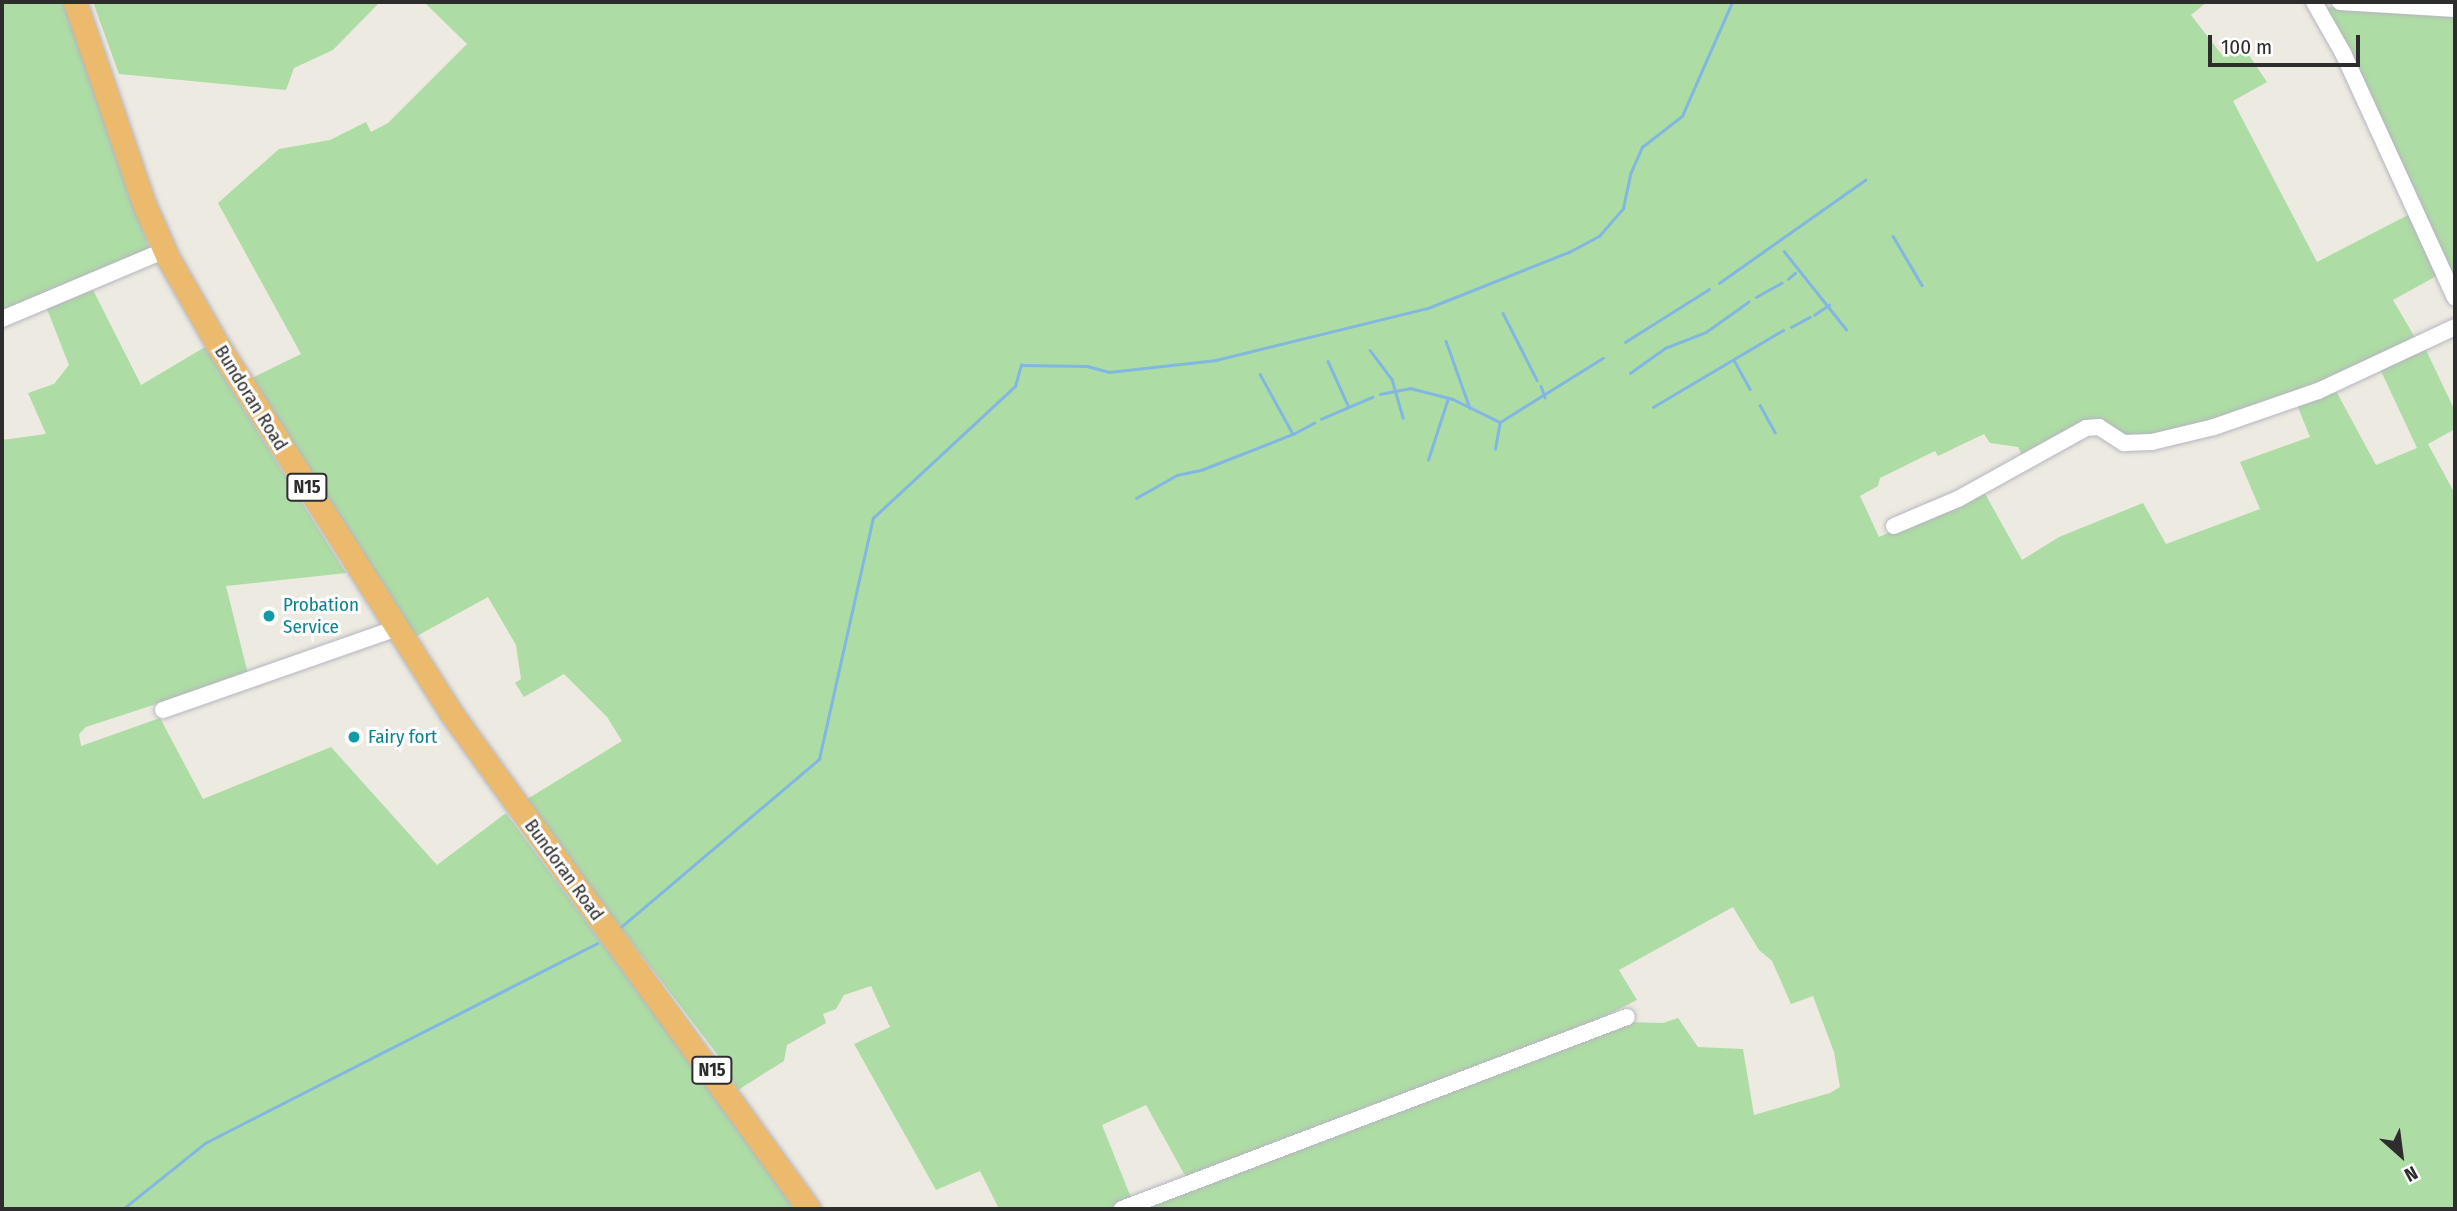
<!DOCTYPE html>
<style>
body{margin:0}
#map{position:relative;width:2457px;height:1211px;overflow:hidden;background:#edeae1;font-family:"Fira Sans Condensed",sans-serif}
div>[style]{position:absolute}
.green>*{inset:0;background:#aedca5}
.stream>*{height:2.5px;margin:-1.25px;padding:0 1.25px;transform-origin:1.25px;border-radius:1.25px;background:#82b7e1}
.roads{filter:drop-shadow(0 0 2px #b5b5bf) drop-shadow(0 0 2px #b5b5bf)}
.minor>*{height:16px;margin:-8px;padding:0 8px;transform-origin:8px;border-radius:8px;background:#fff}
.highway>*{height:23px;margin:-11.5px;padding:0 11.5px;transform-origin:11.5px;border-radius:11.5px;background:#ecba6d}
.dots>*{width:19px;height:19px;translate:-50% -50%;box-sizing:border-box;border:4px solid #fff;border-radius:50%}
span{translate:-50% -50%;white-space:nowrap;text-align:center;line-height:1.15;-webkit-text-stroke:6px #fff;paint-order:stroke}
.shield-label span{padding:2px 5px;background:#fff;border:2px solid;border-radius:5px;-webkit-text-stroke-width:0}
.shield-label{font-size:18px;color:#2d2d2d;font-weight:700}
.street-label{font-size:19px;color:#2d2d2d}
.culture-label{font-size:19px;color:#0d838f}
.left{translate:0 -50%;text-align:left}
.frame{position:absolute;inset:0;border:4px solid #2d2d2d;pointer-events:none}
.north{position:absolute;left:2366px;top:1120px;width:70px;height:70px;-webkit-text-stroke:5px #fff;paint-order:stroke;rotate:152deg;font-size:19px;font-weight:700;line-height:28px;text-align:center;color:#2d2d2d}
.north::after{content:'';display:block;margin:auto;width:24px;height:32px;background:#2d2d2d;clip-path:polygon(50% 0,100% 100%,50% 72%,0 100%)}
.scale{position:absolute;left:2208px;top:35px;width:152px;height:32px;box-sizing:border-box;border:4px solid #2d2d2d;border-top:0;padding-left:9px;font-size:21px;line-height:24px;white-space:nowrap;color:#2d2d2d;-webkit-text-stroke:5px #fff;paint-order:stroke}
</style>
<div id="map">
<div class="green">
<i style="clip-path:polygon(2px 2px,67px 2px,150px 251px,2px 311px)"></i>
<i style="clip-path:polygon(93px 2px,380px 2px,333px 50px,294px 68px,286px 90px,119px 74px)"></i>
<i style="clip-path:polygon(424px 2px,2207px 2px,2191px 15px,2222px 55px,2240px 42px,2267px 82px,2233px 101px,2317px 262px,2410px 214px,2440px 274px,2393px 300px,2417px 341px,2322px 385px,2181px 430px,2131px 438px,2108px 426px,2023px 457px,2018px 447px,1990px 443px,1984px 434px,1938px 456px,1935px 451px,1880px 478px,1878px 486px,1860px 496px,1879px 537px,1983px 490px,2022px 560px,2059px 537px,2143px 503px,2166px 544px,2260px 509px,2240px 462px,2310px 437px,2297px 405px,2336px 391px,2376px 465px,2417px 448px,2380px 369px,2425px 348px,2455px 411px,2455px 429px,2428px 444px,2455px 494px,2455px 1209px,1136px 1209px,1627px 1022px,1663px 1023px,1678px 1018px,1698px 1047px,1743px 1049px,1754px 1115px,1830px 1093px,1840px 1087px,1834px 1052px,1813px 996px,1791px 1004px,1772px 961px,1759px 950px,1733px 907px,1619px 970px,1637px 1000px,1581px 1028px,1188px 1181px,1146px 1105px,1102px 1125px,1132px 1200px,1107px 1209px,999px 1209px,980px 1171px,936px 1190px,854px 1044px,890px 1027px,871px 986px,844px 995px,836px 1009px,823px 1014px,826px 1023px,787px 1045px,784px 1061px,738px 1090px,720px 1058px,524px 801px,622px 741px,607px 717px,564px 674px,524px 697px,515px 683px,521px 679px,516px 645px,488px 597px,415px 637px,252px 378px,301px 354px,218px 203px,279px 149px,330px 140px,366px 122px,371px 132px,388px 123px,467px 44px)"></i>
<i style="clip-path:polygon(2330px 7px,2455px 15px,2455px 282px,2325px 9px)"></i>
<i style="clip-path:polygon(93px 290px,141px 385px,205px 347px,346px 573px,226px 586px,248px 674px,86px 727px,79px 734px,81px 746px,160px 718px,203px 799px,331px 747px,437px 865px,506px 813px,799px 1209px,2px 1209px,2px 440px,46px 434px,28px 393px,54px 384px,69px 365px,47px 309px)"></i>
</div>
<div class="stream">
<i style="left:1893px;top:236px;width:57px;rotate:59.4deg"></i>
<i style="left:1784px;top:251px;width:100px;rotate:51.5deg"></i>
<i style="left:1788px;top:279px;width:9px;rotate:-41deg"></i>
<i style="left:1719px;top:283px;width:179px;rotate:-35.2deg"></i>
<i style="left:1756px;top:297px;width:29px;rotate:-29deg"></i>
<i style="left:1503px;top:313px;width:75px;rotate:63.1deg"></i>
<i style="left:1814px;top:315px;width:18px;rotate:-34deg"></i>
<i style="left:1791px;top:327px;width:21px;rotate:-28deg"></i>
<i style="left:1446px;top:341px;width:71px;rotate:70.3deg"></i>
<i style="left:1625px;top:342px;width:99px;rotate:-32.2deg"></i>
<i style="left:1370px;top:350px;width:36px;rotate:53deg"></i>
<i style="left:1392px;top:379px;width:40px;rotate:74deg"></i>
<i style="left:1734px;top:360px;width:33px;rotate:61deg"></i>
<i style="left:1328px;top:361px;width:48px;rotate:65.6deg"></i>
<i style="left:1630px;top:373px;width:43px;rotate:-35.5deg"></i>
<i style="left:1665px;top:348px;width:44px;rotate:-21.3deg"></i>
<i style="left:1706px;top:332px;width:52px;rotate:-35.5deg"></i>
<i style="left:1260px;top:374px;width:68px;rotate:61.2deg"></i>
<i style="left:1293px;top:434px;width:24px;rotate:-28deg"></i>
<i style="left:1541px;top:386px;width:12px;rotate:70deg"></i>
<i style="left:1380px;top:394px;width:31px;rotate:-11deg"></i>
<i style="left:1410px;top:388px;width:44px;rotate:14.3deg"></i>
<i style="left:1453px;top:399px;width:52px;rotate:26.1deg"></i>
<i style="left:1760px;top:405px;width:31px;rotate:61deg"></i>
<i style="left:1653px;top:407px;width:151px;rotate:-30.6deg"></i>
<i style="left:1321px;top:419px;width:56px;rotate:-23.3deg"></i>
<i style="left:1495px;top:449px;width:27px;rotate:-80deg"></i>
<i style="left:1500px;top:422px;width:121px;rotate:-31.9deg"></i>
<i style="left:1428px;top:460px;width:65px;rotate:-72.1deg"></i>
<i style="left:1136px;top:498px;width:47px;rotate:-29.3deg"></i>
<i style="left:1177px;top:475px;width:25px;rotate:-12deg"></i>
<i style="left:1201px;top:470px;width:99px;rotate:-21.4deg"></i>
<i style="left:621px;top:927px;width:260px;rotate:-40.3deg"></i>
<i style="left:819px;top:759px;width:247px;rotate:-77.4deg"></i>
<i style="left:873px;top:518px;width:194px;rotate:-42.9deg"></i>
<i style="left:1015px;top:386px;width:22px;rotate:-74deg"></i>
<i style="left:1021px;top:365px;width:66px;rotate:0.9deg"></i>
<i style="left:1087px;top:366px;width:23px;rotate:15deg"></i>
<i style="left:1109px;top:372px;width:108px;rotate:-6.4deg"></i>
<i style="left:1216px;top:360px;width:218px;rotate:-13.8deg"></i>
<i style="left:1428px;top:308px;width:152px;rotate:-21.7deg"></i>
<i style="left:1569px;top:252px;width:34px;rotate:-28deg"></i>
<i style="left:1599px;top:236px;width:37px;rotate:-49deg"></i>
<i style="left:1623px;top:208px;width:35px;rotate:-78deg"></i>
<i style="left:1630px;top:174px;width:30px;rotate:-66deg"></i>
<i style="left:1642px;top:147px;width:51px;rotate:-37.8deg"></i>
<i style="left:1682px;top:116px;width:124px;rotate:-66.3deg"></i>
<i style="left:123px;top:1209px;width:105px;rotate:-38.8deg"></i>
<i style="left:205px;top:1143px;width:440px;rotate:-27deg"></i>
</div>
<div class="roads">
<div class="minor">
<i style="left:2314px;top:2px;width:59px;rotate:60.4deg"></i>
<i style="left:2343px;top:53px;width:269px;rotate:65.4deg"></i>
<i style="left:2340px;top:2px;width:115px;rotate:3.5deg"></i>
<i style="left:2px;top:319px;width:177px;rotate:-22.9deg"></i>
<i style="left:1894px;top:526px;width:69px;rotate:-22.9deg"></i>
<i style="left:1958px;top:499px;width:146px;rotate:-29deg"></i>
<i style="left:2086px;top:428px;width:13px;rotate:-4deg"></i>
<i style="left:2099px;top:427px;width:30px;rotate:33deg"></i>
<i style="left:2124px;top:443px;width:28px;rotate:-2deg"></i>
<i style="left:2152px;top:442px;width:64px;rotate:-13.6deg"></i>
<i style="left:2214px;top:427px;width:110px;rotate:-19.1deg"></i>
<i style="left:2318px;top:391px;width:151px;rotate:-25deg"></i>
<i style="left:163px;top:710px;width:248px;rotate:-19.3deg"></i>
<i style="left:1122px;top:1209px;width:540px;rotate:-20.82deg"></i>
</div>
<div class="highway">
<i style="left:75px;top:2px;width:216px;rotate:71.1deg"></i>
<i style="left:145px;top:206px;width:57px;rotate:66.1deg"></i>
<i style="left:168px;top:258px;width:103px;rotate:60.2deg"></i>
<i style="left:219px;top:347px;width:433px;rotate:57.6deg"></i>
<i style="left:451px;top:713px;width:612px;rotate:54.18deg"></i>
</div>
</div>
<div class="dots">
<i style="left:269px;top:616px;background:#0f9aa8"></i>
<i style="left:354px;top:737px;background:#0f9aa8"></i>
</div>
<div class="shield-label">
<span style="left:307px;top:487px">N15</span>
<span style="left:712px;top:1070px">N15</span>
</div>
<div class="street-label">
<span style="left:251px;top:398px;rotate:58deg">Bundoran Road</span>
<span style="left:564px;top:870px;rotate:54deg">Bundoran Road</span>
</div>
<div class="culture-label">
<span class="left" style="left:283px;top:616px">Probation<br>Service</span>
<span class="left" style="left:368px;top:737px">Fairy fort</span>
</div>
<div class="frame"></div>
<div class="north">N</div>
<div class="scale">100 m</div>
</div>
